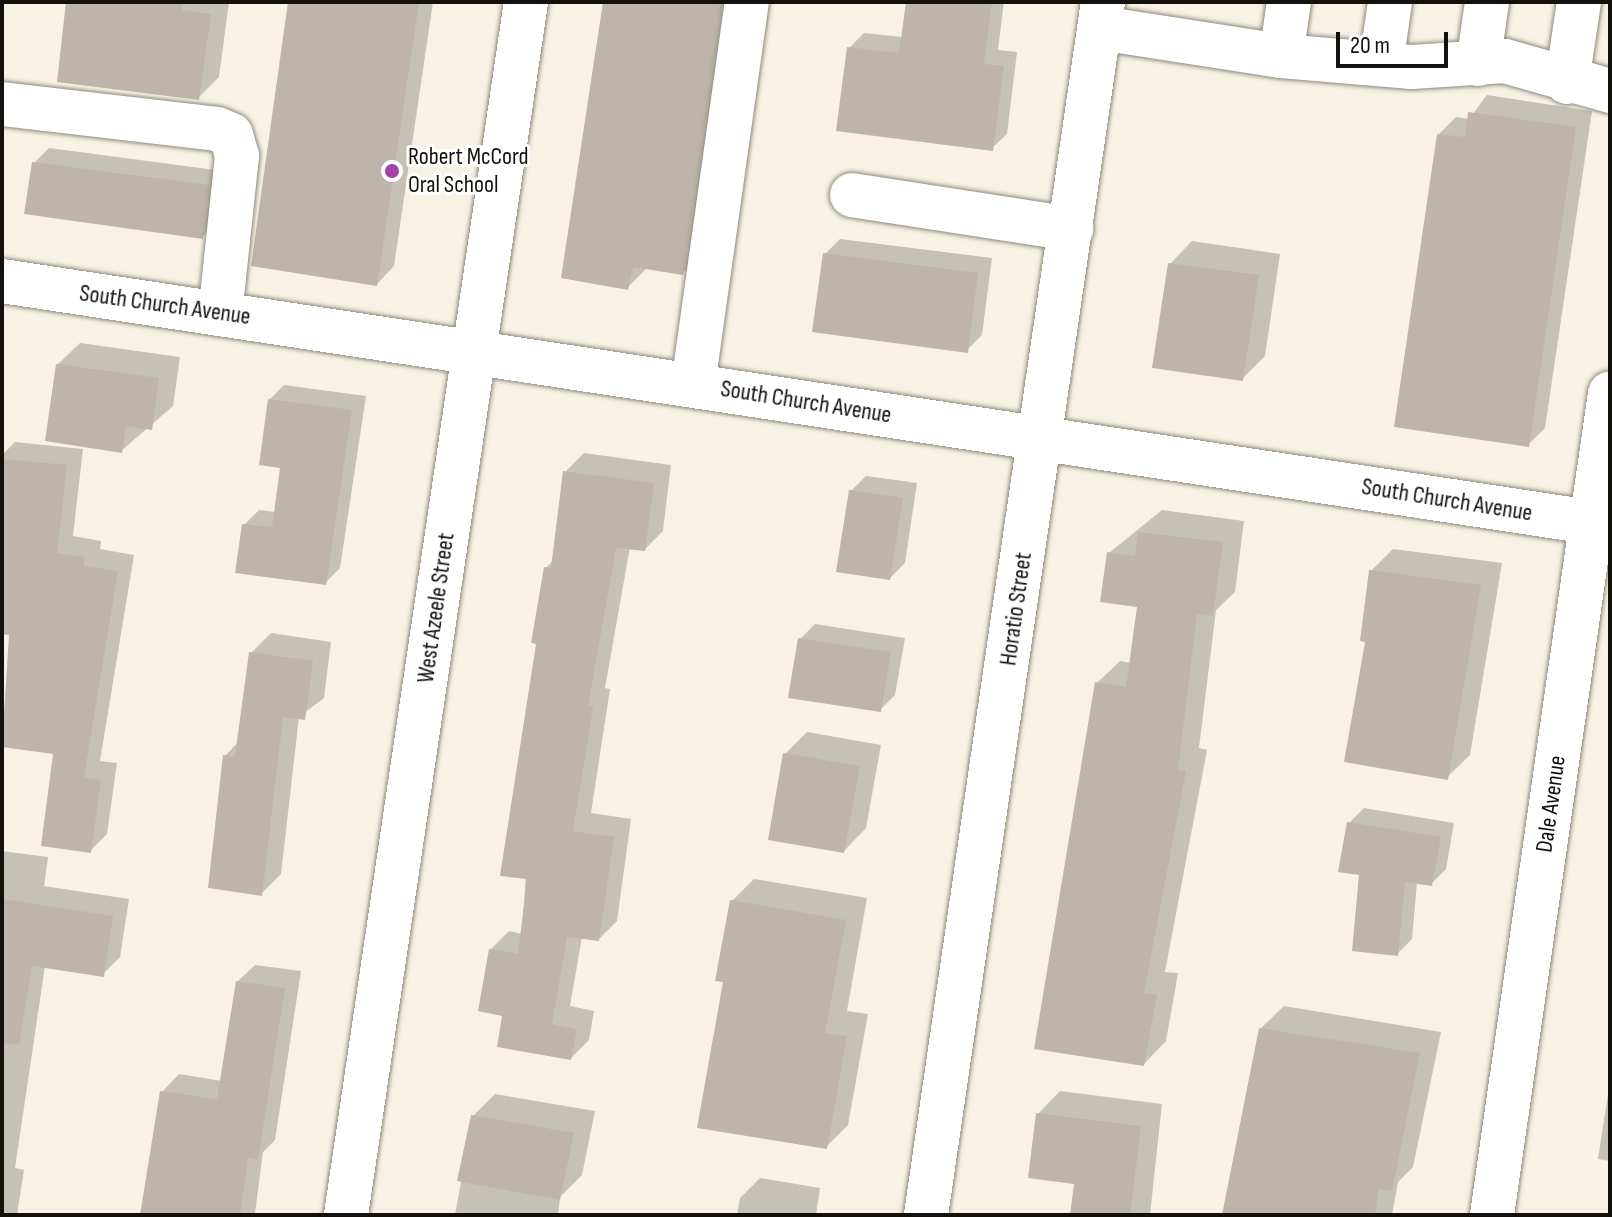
<!DOCTYPE html>
<style>
body{margin:0}
#map{position:relative;width:1612px;height:1217px;overflow:hidden;background:#f7f2e4;font-family:"Sofia Sans Condensed",sans-serif}
div>[style]{position:absolute}
.shadow>*{inset:0;background:#0003}
.building>*{inset:0;background:#bfb4a9}
.roads{filter:drop-shadow(0 0 2px #8e897c) drop-shadow(0 0 2px #8e897c)}
.minor>*{height:44px;margin:-22px;padding:0 22px;transform-origin:22px;border-radius:22px;background:#fff}
.dots>*{width:22px;height:22px;translate:-50% -50%;box-sizing:border-box;border:4px solid #fff;border-radius:50%}
span{translate:-50% -50%;white-space:nowrap;text-align:center;line-height:1.15;-webkit-text-stroke:6px #fff;paint-order:stroke}
.poi-label{font-size:24px;color:#13110c}
.left{translate:0 -50%;text-align:left}
.street-label{font-size:24px;color:#13110c}
.frame{position:absolute;inset:0;border:4px solid #13110c;pointer-events:none}
.scale{position:absolute;left:1336px;top:32px;width:112px;height:36px;box-sizing:border-box;border:4px solid #13110c;border-top:0;padding-left:10px;font-size:24px;line-height:28px;white-space:nowrap;color:#13110c;-webkit-text-stroke:6px #fff;paint-order:stroke}
</style>
<div id="map">
<div class="shadow">
<i style="clip-path:polygon(70px 2px,229px 2px,219px 77px,199px 97px)"></i>
<i style="clip-path:polygon(290px 2px,433px 2px,394px 266px,377px 284px)"></i>
<i style="clip-path:polygon(605px 2px,748px 2px,711px 244px,683px 273px,647px 268px,627px 288px)"></i>
<i style="clip-path:polygon(908px 2px,1004px 2px,998px 50px,1017px 52px,1007px 134px,992px 148px,849px 48px,864px 33px,903px 37px)"></i>
<i style="clip-path:polygon(1487px 95px,1592px 111px,1545px 428px,1528px 445px,1439px 134px,1456px 117px,1469px 119px)"></i>
<i style="clip-path:polygon(49px 148px,223px 171px,217px 222px,202px 237px,34px 163px)"></i>
<i style="clip-path:polygon(840px 239px,992px 258px,982px 335px,967px 350px,825px 254px)"></i>
<i style="clip-path:polygon(1192px 241px,1280px 254px,1265px 356px,1242px 379px,1170px 264px)"></i>
<i style="clip-path:polygon(80px 343px,180px 357px,173px 406px,121px 451px,57px 365px)"></i>
<i style="clip-path:polygon(284px 385px,366px 396px,340px 568px,325px 583px,244px 525px,259px 510px,276px 512px,282px 466px,269px 400px)"></i>
<i style="clip-path:polygon(15px 442px,83px 449px,73px 536px,101px 541px,100px 549px,134px 555px,100px 761px,117px 763px,107px 834px,90px 851px,55px 752px,2px 745px,12px 633px,2px 632px,2px 455px)"></i>
<i style="clip-path:polygon(584px 453px,671px 465px,663px 531px,645px 549px,630px 547px,605px 688px,610px 689px,591px 813px,631px 819px,617px 921px,599px 939px,582px 937px,570px 1006px,594px 1011px,589px 1040px,571px 1058px,505px 1014px,490px 950px,509px 931px,522px 934px,546px 568px,554px 559px,565px 472px)"></i>
<i style="clip-path:polygon(866px 476px,917px 483px,905px 563px,890px 578px,851px 491px)"></i>
<i style="clip-path:polygon(1162px 510px,1244px 521px,1235px 592px,1216px 610px,1199px 748px,1207px 750px,1165px 972px,1178px 973px,1166px 1041px,1144px 1064px,1097px 683px,1120px 661px,1131px 663px,1139px 605px,1109px 553px)"></i>
<i style="clip-path:polygon(1393px 549px,1502px 563px,1470px 755px,1447px 777px,1368px 640px,1371px 571px)"></i>
<i style="clip-path:polygon(815px 624px,905px 638px,895px 695px,880px 710px,800px 639px)"></i>
<i style="clip-path:polygon(271px 633px,331px 642px,324px 698px,299px 717px,281px 874px,261px 894px,225px 756px,239px 741px,251px 653px)"></i>
<i style="clip-path:polygon(807px 732px,881px 745px,866px 828px,844px 851px,785px 754px)"></i>
<i style="clip-path:polygon(1364px 808px,1454px 823px,1446px 869px,1431px 884px,1417px 882px,1412px 939px,1397px 954px,1361px 873px,1349px 823px)"></i>
<i style="clip-path:polygon(2px 851px,48px 857px,44px 886px,129px 899px,120px 957px,103px 974px,45px 966px,15px 1168px,24px 1170px,17px 1215px,2px 1215px)"></i>
<i style="clip-path:polygon(754px 879px,867px 898px,847px 1011px,868px 1014px,848px 1125px,826px 1147px,725px 980px,732px 901px)"></i>
<i style="clip-path:polygon(255px 965px,301px 971px,275px 1140px,263px 1152px,255px 1213px,143px 1215px,162px 1092px,179px 1074px,222px 1081px,237px 982px)"></i>
<i style="clip-path:polygon(1284px 1006px,1441px 1032px,1413px 1167px,1398px 1182px,1392px 1215px,1249px 1215px,1261px 1028px)"></i>
<i style="clip-path:polygon(1610px 1081px,1610px 1161px,1598px 1159px)"></i>
<i style="clip-path:polygon(1060px 1091px,1162px 1104px,1150px 1215px,1072px 1215px,1076px 1182px,1038px 1114px)"></i>
<i style="clip-path:polygon(495px 1094px,595px 1111px,582px 1175px,560px 1197px,558px 1215px,455px 1215px,473px 1116px)"></i>
<i style="clip-path:polygon(760px 1178px,820px 1188px,816px 1215px,737px 1215px,740px 1198px)"></i>
</div>
<div class="building">
<i style="clip-path:polygon(66px 2px,183px 2px,182px 10px,211px 14px,199px 100px,57px 82px)"></i>
<i style="clip-path:polygon(288px 2px,419px 2px,377px 286px,251px 266px)"></i>
<i style="clip-path:polygon(603px 2px,722px 2px,683px 275px,633px 267px,628px 290px,561px 278px)"></i>
<i style="clip-path:polygon(906px 2px,992px 2px,984px 64px,1004px 66px,993px 151px,836px 131px,847px 47px,899px 53px)"></i>
<i style="clip-path:polygon(1468px 112px,1576px 127px,1529px 447px,1394px 427px,1437px 134px,1465px 137px)"></i>
<i style="clip-path:polygon(32px 162px,209px 185px,203px 239px,24px 214px)"></i>
<i style="clip-path:polygon(823px 253px,978px 273px,968px 353px,812px 332px)"></i>
<i style="clip-path:polygon(1168px 263px,1259px 275px,1243px 381px,1152px 368px)"></i>
<i style="clip-path:polygon(56px 364px,159px 378px,152px 430px,126px 426px,122px 453px,45px 441px)"></i>
<i style="clip-path:polygon(268px 399px,352px 410px,326px 585px,235px 573px,242px 524px,272px 527px,280px 468px,259px 465px)"></i>
<i style="clip-path:polygon(2px 459px,67px 465px,57px 553px,85px 557px,84px 566px,118px 571px,84px 777px,101px 780px,91px 853px,41px 846px,53px 754px,2px 747px,9px 635px,2px 634px)"></i>
<i style="clip-path:polygon(563px 471px,654px 483px,645px 551px,616px 548px,588px 706px,593px 707px,573px 831px,614px 837px,599px 941px,567px 937px,552px 1024px,577px 1029px,571px 1060px,497px 1047px,502px 1016px,478px 1011px,489px 949px,518px 954px,527px 879px,500px 876px,536px 644px,531px 643px,544px 567px,551px 568px)"></i>
<i style="clip-path:polygon(849px 490px,903px 498px,890px 580px,836px 572px)"></i>
<i style="clip-path:polygon(1138px 532px,1223px 542px,1213px 616px,1197px 614px,1178px 770px,1186px 771px,1144px 993px,1157px 995px,1144px 1066px,1034px 1049px,1095px 682px,1126px 687px,1137px 607px,1100px 602px,1107px 552px,1135px 556px)"></i>
<i style="clip-path:polygon(1369px 570px,1481px 585px,1448px 780px,1344px 762px,1365px 642px,1360px 641px)"></i>
<i style="clip-path:polygon(798px 638px,891px 652px,881px 712px,788px 698px)"></i>
<i style="clip-path:polygon(249px 652px,313px 661px,305px 720px,283px 717px,262px 896px,208px 888px,223px 755px,235px 756px)"></i>
<i style="clip-path:polygon(783px 753px,860px 766px,844px 853px,768px 840px)"></i>
<i style="clip-path:polygon(1347px 822px,1441px 837px,1432px 886px,1405px 882px,1398px 956px,1352px 951px,1359px 875px,1338px 872px)"></i>
<i style="clip-path:polygon(2px 899px,113px 916px,104px 977px,32px 966px,19px 1044px,2px 1043px)"></i>
<i style="clip-path:polygon(730px 900px,846px 920px,825px 1033px,847px 1036px,827px 1149px,697px 1128px,723px 982px,715px 981px)"></i>
<i style="clip-path:polygon(236px 981px,285px 988px,258px 1160px,248px 1158px,240px 1215px,140px 1215px,160px 1091px,217px 1099px)"></i>
<i style="clip-path:polygon(1259px 1028px,1420px 1053px,1392px 1191px,1379px 1189px,1375px 1215px,1222px 1215px)"></i>
<i style="clip-path:polygon(1036px 1113px,1141px 1126px,1130px 1215px,1070px 1215px,1074px 1184px,1028px 1178px)"></i>
<i style="clip-path:polygon(471px 1115px,574px 1133px,560px 1200px,457px 1181px)"></i>
</div>
<div class="roads">
<div class="minor">
<i style="left:1100px;top:28px;width:183px;rotate:8.8deg"></i>
<i style="left:1281px;top:56px;width:131px;rotate:4.8deg"></i>
<i style="left:1412px;top:67px;width:93px;rotate:-3.7deg"></i>
<i style="left:1505px;top:61px;width:109px;rotate:15.9deg"></i>
<i style="left:1281px;top:56px;width:55px;rotate:-81.6deg"></i>
<i style="left:1381px;top:64px;width:63px;rotate:-81.7deg"></i>
<i style="left:1478px;top:64px;width:63px;rotate:-81.7deg"></i>
<i style="left:1567px;top:82px;width:81px;rotate:-81.5deg"></i>
<i style="left:2px;top:104px;width:216px;rotate:6.6deg"></i>
<i style="left:217px;top:129px;width:15px;rotate:23deg"></i>
<i style="left:231px;top:135px;width:22px;rotate:74deg"></i>
<i style="left:237px;top:156px;width:159px;rotate:96.1deg"></i>
<i style="left:852px;top:195px;width:222px;rotate:8.8deg"></i>
<i style="left:2px;top:281px;width:1626px;rotate:8.63deg"></i>
<i style="left:693px;top:385px;width:387px;rotate:-82deg"></i>
<i style="left:346px;top:1215px;width:1226px;rotate:-81.56deg"></i>
<i style="left:926px;top:1215px;width:1226px;rotate:-81.7deg"></i>
<i style="left:1492px;top:1215px;width:830px;rotate:-81.83deg"></i>
</div>
</div>
<div class="dots">
<i style="left:392px;top:171px;background:#a541a7"></i>
</div>
<div class="poi-label">
<span class="left" style="left:408px;top:171px">Robert McCord<br>Oral School</span>
</div>
<div class="street-label">
<span style="left:165px;top:305px;rotate:8deg">South Church Avenue</span>
<span style="left:806px;top:402px;rotate:9deg">South Church Avenue</span>
<span style="left:1447px;top:500px;rotate:9deg">South Church Avenue</span>
<span style="left:436px;top:608px;rotate:-82deg">West Azeele Street</span>
<span style="left:1016px;top:609px;rotate:-82deg">Horatio Street</span>
<span style="left:1551px;top:804px;rotate:-82deg">Dale Avenue</span>
</div>
<div class="frame"></div>
<div class="scale">20 m</div>
</div>
